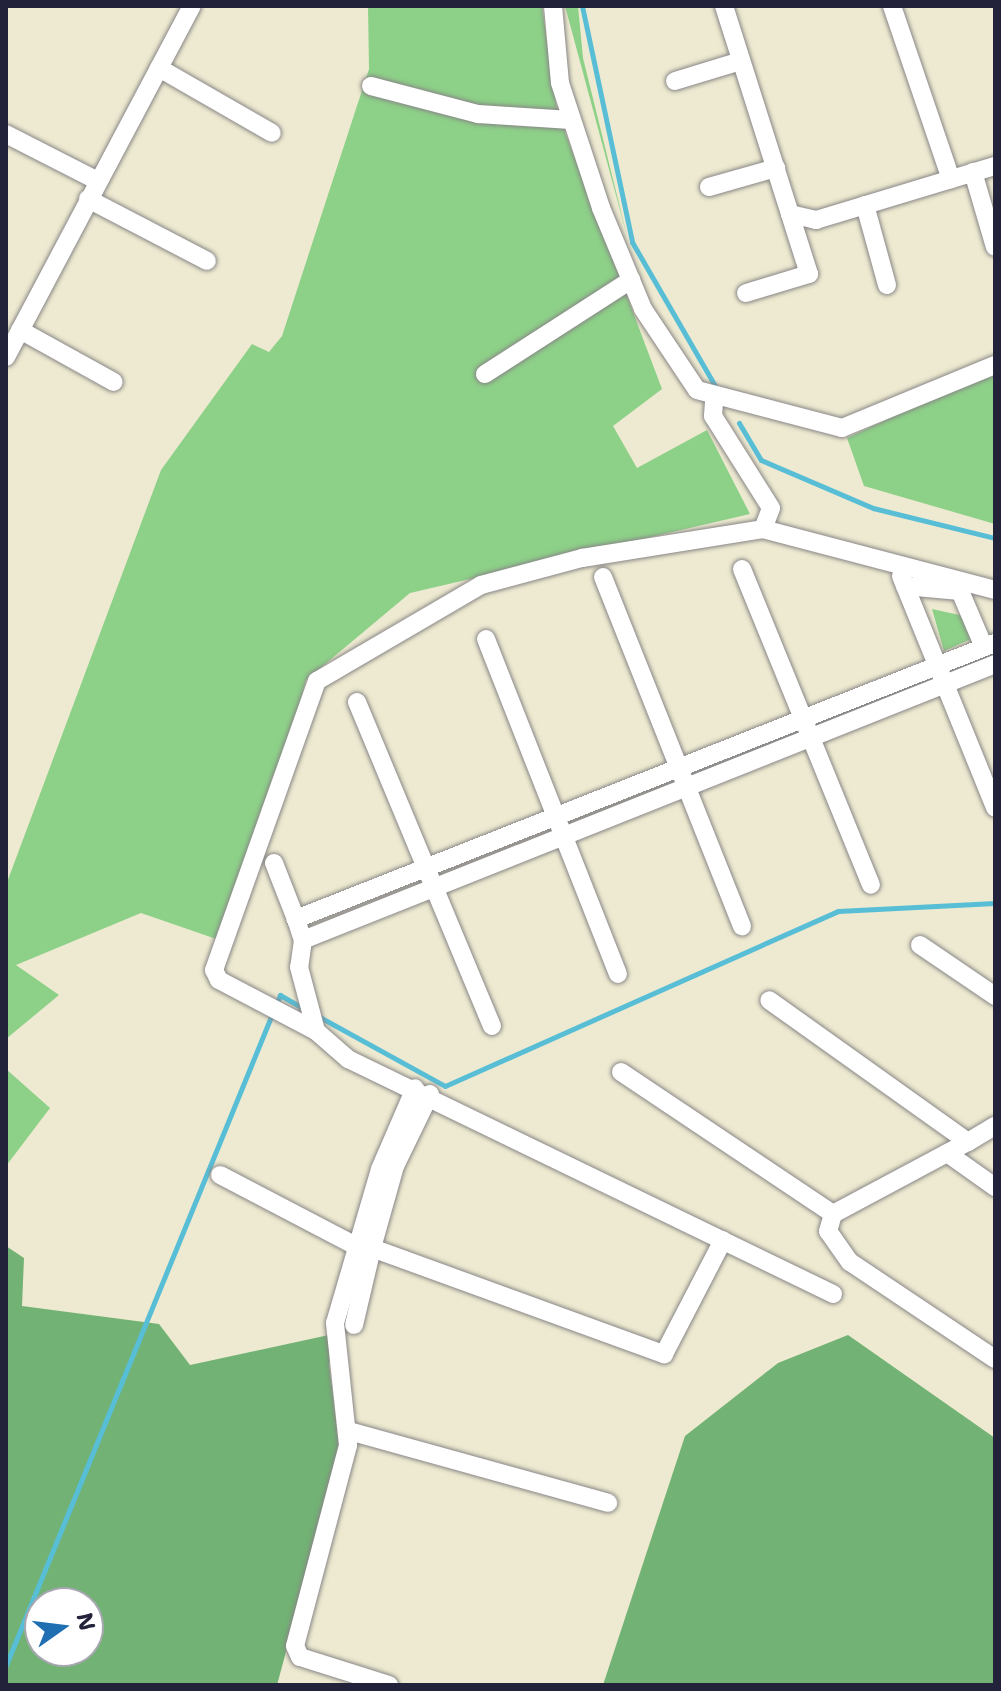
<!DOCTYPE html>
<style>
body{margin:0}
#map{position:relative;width:1001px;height:1691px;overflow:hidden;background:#eeead1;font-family:"Shantell Sans",sans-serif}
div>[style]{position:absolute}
.green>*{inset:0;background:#8dd088}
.forest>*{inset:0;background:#72b274}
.stream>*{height:5px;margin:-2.5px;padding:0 2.5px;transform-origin:2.5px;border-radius:2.5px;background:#58bed6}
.roads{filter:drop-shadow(0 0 2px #888686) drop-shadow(0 0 2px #888686)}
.minor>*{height:18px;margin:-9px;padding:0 9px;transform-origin:9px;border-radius:9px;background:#fff}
span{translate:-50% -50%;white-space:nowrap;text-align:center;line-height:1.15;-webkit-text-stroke:7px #fff;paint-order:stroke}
.frame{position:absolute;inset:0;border:8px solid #22223b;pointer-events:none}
.north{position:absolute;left:24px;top:1587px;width:80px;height:80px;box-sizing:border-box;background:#fff;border:2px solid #a7a7b1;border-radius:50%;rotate:76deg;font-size:22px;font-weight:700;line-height:32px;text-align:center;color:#22223b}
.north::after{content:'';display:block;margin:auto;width:28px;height:36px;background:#1f6fb2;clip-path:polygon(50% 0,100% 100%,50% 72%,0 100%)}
</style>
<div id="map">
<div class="green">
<i style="clip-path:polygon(368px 6px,542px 6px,557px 111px,662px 389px,613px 426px,637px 468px,707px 430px,750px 514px,410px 593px,306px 680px,269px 816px,222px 941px,141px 913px,16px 965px,59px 995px,6px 1039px,6px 885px,161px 470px,252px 344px,269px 352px,282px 336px,369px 69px)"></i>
<i style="clip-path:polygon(565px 6px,578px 6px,583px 58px,627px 236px)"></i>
<i style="clip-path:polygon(995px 370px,995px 524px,864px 486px,847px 438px)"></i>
<i style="clip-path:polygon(932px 609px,964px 616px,971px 639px,944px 651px)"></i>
<i style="clip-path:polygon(6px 1069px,50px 1108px,6px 1166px)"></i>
</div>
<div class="forest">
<i style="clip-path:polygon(evenodd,6px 1246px,24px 1258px,22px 1306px,159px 1324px,190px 1365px,338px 1333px,329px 1364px,340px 1453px,277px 1685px,6px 1685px,6px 1246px,40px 1603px,88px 1603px,88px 1651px,40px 1651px,40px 1603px)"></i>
<i style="clip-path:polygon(848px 1335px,995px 1438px,995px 1685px,603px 1685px,685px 1436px,778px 1363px)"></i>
</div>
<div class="stream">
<i style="left:582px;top:6px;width:241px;rotate:78deg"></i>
<i style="left:632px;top:242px;width:170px;rotate:60deg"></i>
<i style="left:739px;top:423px;width:43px;rotate:59.3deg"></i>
<i style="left:761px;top:460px;width:122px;rotate:23.2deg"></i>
<i style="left:873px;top:508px;width:126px;rotate:13.8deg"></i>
<i style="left:276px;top:1005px;width:11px;rotate:-68deg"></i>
<i style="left:280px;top:995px;width:28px;rotate:30deg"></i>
<i style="left:316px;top:1015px;width:147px;rotate:28.8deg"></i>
<i style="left:445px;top:1086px;width:430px;rotate:-24deg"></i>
<i style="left:838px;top:911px;width:157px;rotate:-2.9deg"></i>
<i style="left:6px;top:1665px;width:703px;rotate:-67.77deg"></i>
</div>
<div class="roads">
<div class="minor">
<i style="left:553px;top:6px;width:77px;rotate:84.8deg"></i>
<i style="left:560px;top:83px;width:132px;rotate:71.8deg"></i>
<i style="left:601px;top:208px;width:109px;rotate:67.4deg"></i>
<i style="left:643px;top:309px;width:97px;rotate:56.3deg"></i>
<i style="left:697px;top:390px;width:150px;rotate:14.7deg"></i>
<i style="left:842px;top:428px;width:165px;rotate:-22.4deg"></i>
<i style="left:724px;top:6px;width:218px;rotate:72.4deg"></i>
<i style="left:790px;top:214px;width:27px;rotate:13deg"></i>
<i style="left:816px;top:220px;width:187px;rotate:-16.8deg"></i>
<i style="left:892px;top:6px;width:183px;rotate:71.2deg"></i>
<i style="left:159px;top:68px;width:130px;rotate:29.9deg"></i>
<i style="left:675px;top:81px;width:69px;rotate:-16.9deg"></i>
<i style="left:371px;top:86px;width:111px;rotate:14.7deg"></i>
<i style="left:478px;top:114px;width:93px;rotate:3.7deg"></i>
<i style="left:6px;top:134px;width:103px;rotate:27.1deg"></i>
<i style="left:973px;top:172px;width:78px;rotate:73.7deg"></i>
<i style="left:709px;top:187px;width:70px;rotate:-15.8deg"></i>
<i style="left:88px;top:199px;width:134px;rotate:27.5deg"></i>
<i style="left:865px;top:205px;width:83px;rotate:74.6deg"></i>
<i style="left:746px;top:293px;width:66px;rotate:-16.8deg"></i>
<i style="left:809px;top:274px;width:63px;rotate:-107.6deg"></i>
<i style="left:20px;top:330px;width:107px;rotate:29deg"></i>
<i style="left:6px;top:357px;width:397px;rotate:-62.1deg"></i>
<i style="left:485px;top:374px;width:174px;rotate:-32.8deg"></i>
<i style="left:763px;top:529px;width:240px;rotate:14.7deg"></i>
<i style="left:742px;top:569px;width:341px;rotate:67.8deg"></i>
<i style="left:901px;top:576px;width:250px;rotate:67.9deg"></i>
<i style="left:603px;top:577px;width:376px;rotate:68.3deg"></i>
<i style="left:905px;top:586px;width:55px;rotate:5.2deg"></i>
<i style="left:960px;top:591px;width:59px;rotate:66.9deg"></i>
<i style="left:486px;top:639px;width:360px;rotate:68.5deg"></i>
<i style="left:995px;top:643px;width:752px;rotate:158.45deg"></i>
<i style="left:296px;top:919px;width:22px;rotate:72deg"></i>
<i style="left:303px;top:940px;width:745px;rotate:-21.74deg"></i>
<i style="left:357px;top:702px;width:351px;rotate:67.4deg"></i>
<i style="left:274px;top:863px;width:60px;rotate:68.6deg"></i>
<i style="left:303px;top:940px;width:27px;rotate:98deg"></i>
<i style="left:299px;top:967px;width:66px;rotate:75.1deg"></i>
<i style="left:316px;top:1031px;width:43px;rotate:41.2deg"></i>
<i style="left:348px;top:1059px;width:539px;rotate:25.85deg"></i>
<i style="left:920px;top:945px;width:91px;rotate:34.2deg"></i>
<i style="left:316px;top:1031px;width:110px;rotate:-152.3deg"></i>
<i style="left:219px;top:980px;width:11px;rotate:-117deg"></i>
<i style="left:214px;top:970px;width:307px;rotate:-70.4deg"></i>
<i style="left:317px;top:681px;width:190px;rotate:-30.3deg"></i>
<i style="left:481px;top:585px;width:105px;rotate:-15deg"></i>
<i style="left:582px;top:558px;width:183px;rotate:-9.1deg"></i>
<i style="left:763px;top:529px;width:22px;rotate:-69deg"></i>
<i style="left:771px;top:508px;width:109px;rotate:-122.2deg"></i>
<i style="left:713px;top:416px;width:16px;rotate:-86deg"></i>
<i style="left:621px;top:1072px;width:255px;rotate:33.8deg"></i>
<i style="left:833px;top:1214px;width:153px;rotate:-28.1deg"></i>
<i style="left:968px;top:1142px;width:244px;rotate:-144.5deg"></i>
<i style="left:430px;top:1094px;width:80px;rotate:115.9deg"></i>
<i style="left:395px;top:1166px;width:85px;rotate:105.7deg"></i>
<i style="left:372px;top:1248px;width:311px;rotate:20deg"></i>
<i style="left:664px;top:1354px;width:128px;rotate:-62.6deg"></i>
<i style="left:968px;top:1142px;width:31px;rotate:-31deg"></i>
<i style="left:947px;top:1153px;width:59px;rotate:35.3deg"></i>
<i style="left:220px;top:1175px;width:153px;rotate:27.6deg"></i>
<i style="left:833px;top:1214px;width:18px;rotate:106deg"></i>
<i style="left:828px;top:1231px;width:38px;rotate:55deg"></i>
<i style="left:850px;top:1262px;width:174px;rotate:33.8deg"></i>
<i style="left:354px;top:1325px;width:79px;rotate:-76.8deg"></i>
<i style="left:349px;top:1431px;width:269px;rotate:15.5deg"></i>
<i style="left:389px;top:1685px;width:93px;rotate:-162.5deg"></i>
<i style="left:300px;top:1657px;width:12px;rotate:-114deg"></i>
<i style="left:295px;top:1646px;width:208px;rotate:-75.2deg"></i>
<i style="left:348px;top:1445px;width:123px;rotate:-96.1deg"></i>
<i style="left:335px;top:1323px;width:160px;rotate:-73.7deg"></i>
<i style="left:380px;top:1169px;width:88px;rotate:-66.6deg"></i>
</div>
</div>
<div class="frame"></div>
<div class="north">N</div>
</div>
